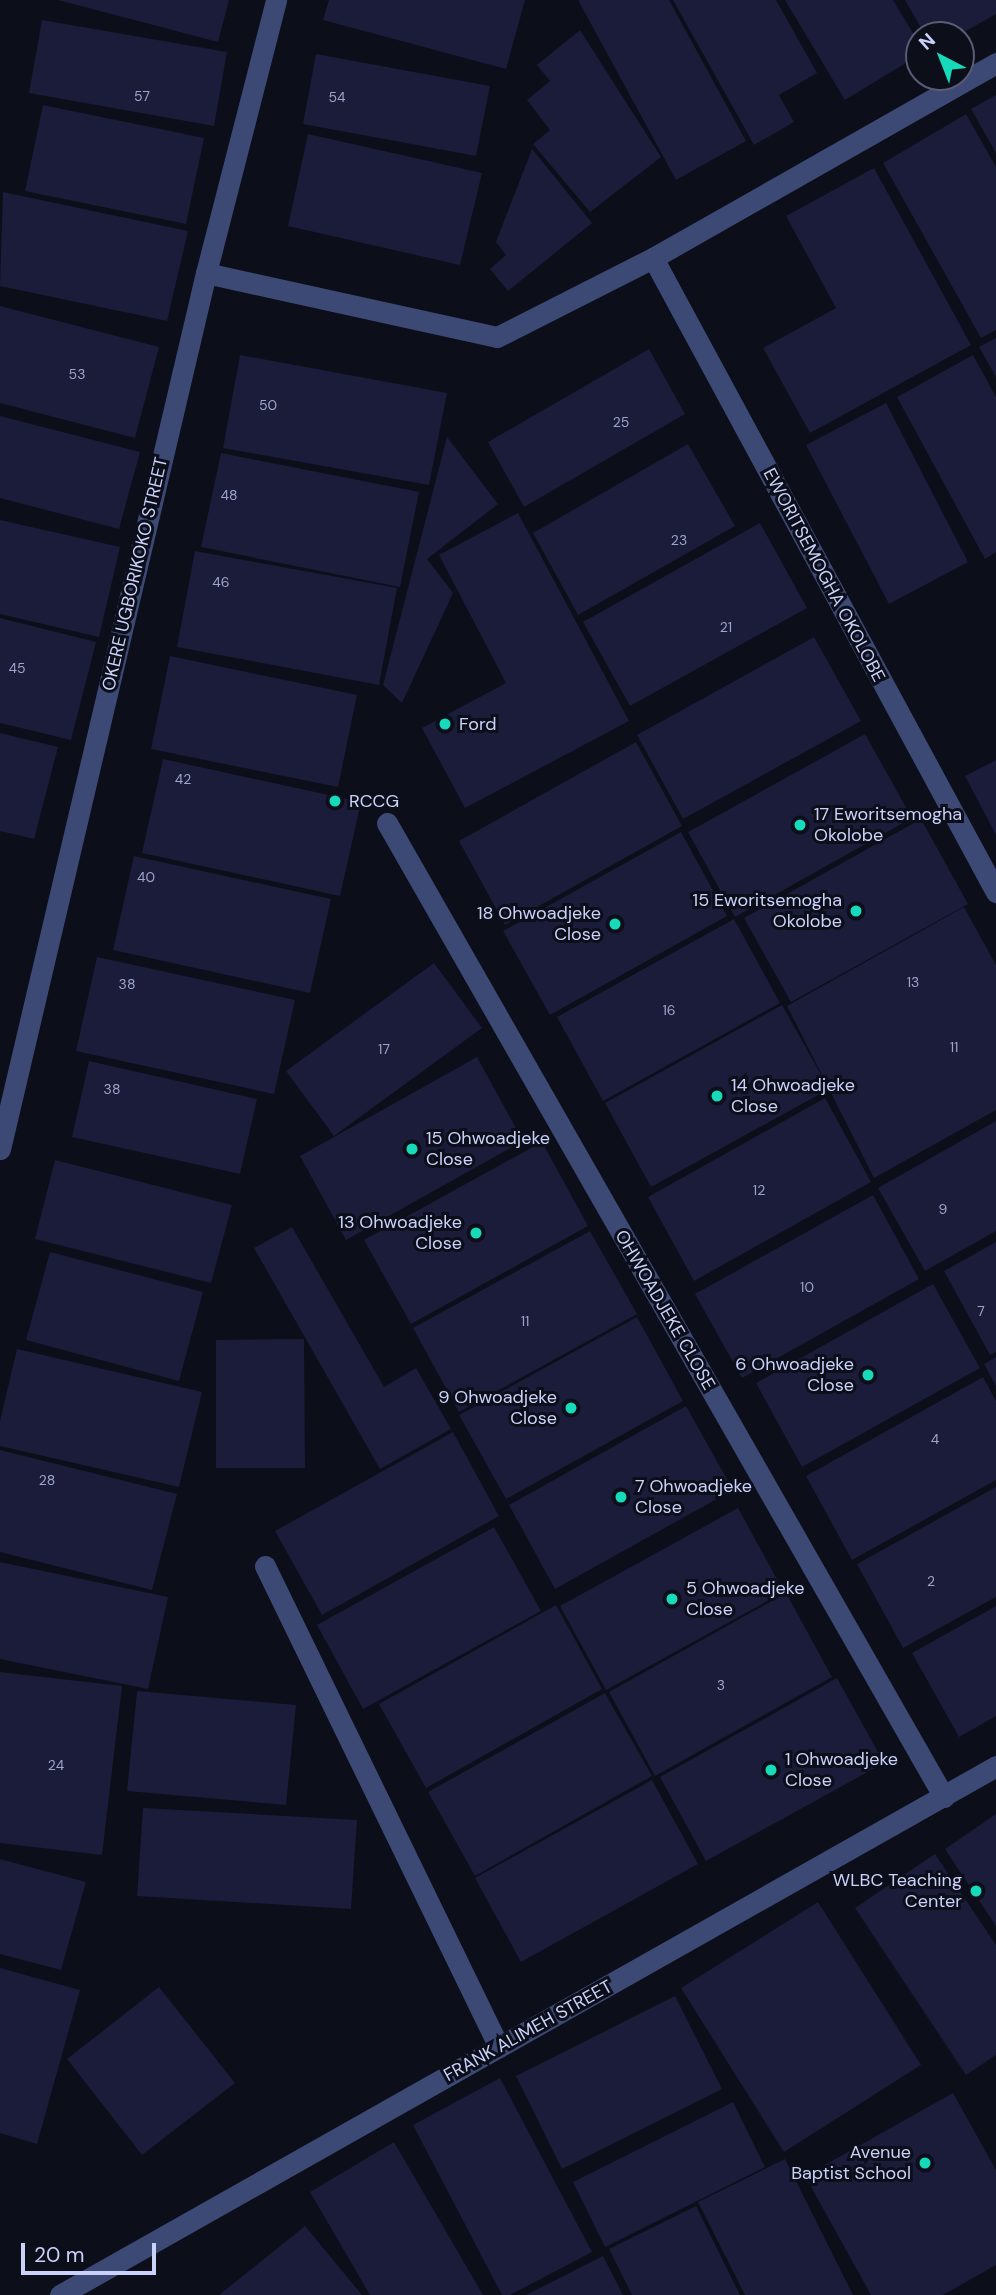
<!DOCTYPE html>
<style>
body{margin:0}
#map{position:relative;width:996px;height:2295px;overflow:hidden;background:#0c0e1a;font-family:"DM Sans",sans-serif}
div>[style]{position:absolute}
.building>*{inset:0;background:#1a1c39}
.minor>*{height:21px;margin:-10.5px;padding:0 10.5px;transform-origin:10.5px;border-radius:10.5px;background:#3c4974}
.dots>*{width:19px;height:19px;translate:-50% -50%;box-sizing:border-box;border:4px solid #0c0e1a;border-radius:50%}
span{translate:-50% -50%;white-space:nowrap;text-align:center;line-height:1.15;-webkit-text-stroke:6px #0c0e1a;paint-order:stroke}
.number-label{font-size:14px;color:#9fa4ca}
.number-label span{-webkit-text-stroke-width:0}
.street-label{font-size:18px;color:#cbd2fa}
.poi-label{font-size:18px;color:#cbd2fa}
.left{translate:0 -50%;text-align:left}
.right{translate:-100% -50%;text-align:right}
.north{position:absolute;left:905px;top:21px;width:70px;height:70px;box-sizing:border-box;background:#0c0e1a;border:2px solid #585c74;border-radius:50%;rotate:318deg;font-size:19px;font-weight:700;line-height:28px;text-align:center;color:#cbd2fa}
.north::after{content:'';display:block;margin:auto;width:24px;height:32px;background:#16daba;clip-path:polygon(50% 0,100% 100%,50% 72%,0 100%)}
.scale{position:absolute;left:21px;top:2243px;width:135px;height:32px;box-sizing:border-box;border:4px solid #cbd2fa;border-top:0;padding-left:9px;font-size:21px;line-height:24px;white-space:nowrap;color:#cbd2fa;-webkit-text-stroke:5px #0c0e1a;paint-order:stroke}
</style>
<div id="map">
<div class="building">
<i style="clip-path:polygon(58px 0,229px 0,218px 42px)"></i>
<i style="clip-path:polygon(329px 0,525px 0,506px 69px,323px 20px)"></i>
<i style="clip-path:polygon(578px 0,669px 0,746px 141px,676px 180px)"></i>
<i style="clip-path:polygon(673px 0,776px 0,817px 73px,779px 95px,794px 122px,754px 145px)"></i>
<i style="clip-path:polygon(785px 0,893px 0,919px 43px,919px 55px,845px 100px)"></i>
<i style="clip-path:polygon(905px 0,996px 0,996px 14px,959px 35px,925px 35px)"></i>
<i style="clip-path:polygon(42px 20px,227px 52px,214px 126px,29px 93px)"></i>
<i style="clip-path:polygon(580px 30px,661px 157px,590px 212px,533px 144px,550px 130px,527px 100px,550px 81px,537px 65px)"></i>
<i style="clip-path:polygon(316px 54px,490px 86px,476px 156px,303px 124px)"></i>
<i style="clip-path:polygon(996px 95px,996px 153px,971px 109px)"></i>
<i style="clip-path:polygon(43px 105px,204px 138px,186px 224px,25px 191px)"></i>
<i style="clip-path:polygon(966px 114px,996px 167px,996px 330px,981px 338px,883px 163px)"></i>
<i style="clip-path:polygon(308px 134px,482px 173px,460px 265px,288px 226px)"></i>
<i style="clip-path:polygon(532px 149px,592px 223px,508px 291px,490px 269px,506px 255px,496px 242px)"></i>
<i style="clip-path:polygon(874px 168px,971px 345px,810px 433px,763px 348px,836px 308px,786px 216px)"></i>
<i style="clip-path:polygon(3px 192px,188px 231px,167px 321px,0 286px)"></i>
<i style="clip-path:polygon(0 306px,159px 347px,135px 438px,0 403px)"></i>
<i style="clip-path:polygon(996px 338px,996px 377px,979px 347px)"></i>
<i style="clip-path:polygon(649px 349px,685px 414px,524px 507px,488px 442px)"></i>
<i style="clip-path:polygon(240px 355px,447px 393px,429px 485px,223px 448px)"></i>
<i style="clip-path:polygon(973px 355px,996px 397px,996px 552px,985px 559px,897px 397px)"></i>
<i style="clip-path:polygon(886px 403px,968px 562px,889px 604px,806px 445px)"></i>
<i style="clip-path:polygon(0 416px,140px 452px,119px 529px,0 498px)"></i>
<i style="clip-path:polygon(447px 437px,498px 504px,427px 559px,453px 593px,402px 703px,383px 685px)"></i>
<i style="clip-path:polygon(688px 444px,735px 526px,578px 615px,533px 533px)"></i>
<i style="clip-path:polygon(221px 453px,419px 492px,400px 587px,201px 547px)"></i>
<i style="clip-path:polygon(518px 513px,629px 721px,465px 808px,422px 728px,506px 683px,439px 555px)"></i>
<i style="clip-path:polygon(0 520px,120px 547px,99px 637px,0 614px)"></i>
<i style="clip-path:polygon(760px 523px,807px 608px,630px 706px,583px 622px)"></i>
<i style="clip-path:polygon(195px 551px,397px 588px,379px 685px,177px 647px)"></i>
<i style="clip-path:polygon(0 618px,96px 642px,71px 740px,0 723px)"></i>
<i style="clip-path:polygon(814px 637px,861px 721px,683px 819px,637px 735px)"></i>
<i style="clip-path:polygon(170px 656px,357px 695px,338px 787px,151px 749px)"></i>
<i style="clip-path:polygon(0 733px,58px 747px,34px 839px,0 831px)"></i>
<i style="clip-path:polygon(865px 734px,912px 818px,735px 917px,688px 832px)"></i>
<i style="clip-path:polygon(636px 742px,682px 826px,505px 925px,459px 841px)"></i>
<i style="clip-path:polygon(163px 759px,361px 802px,340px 896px,142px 853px)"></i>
<i style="clip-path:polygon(996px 760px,996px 835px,965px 776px)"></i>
<i style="clip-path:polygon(921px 819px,968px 904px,791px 1002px,744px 918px)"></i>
<i style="clip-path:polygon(681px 832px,727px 916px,550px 1015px,503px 931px)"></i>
<i style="clip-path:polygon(134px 856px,331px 899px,310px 993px,113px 950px)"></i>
<i style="clip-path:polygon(964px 907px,996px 965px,996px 1110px,874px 1178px,787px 1006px)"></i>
<i style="clip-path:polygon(734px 919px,780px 1003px,603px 1101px,557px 1017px)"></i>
<i style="clip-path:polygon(97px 957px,295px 1000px,274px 1094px,76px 1051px)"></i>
<i style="clip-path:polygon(434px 963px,482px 1028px,334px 1136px,286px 1071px)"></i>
<i style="clip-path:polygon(782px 1005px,829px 1089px,651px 1187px,605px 1103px)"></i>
<i style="clip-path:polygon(477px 1057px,523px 1141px,346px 1240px,300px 1156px)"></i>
<i style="clip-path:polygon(89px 1061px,257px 1099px,240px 1174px,72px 1137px)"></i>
<i style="clip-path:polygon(825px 1098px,871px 1182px,694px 1281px,648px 1197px)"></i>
<i style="clip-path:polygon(996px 1121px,996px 1231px,925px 1271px,878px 1188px)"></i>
<i style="clip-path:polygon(542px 1142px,588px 1226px,411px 1324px,364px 1240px)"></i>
<i style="clip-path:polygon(55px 1160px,232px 1205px,211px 1283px,35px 1239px)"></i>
<i style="clip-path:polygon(873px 1195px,919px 1279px,742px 1378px,695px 1294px)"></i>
<i style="clip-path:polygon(292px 1227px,384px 1387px,416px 1368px,451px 1429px,380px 1469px,254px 1248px)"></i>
<i style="clip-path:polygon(590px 1231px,637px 1314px,459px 1412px,413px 1328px)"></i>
<i style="clip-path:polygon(996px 1242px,996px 1352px,990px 1355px,944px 1271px)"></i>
<i style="clip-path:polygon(50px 1252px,203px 1292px,179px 1381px,26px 1340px)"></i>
<i style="clip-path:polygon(933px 1284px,980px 1368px,802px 1467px,756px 1383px)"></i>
<i style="clip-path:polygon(637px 1317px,683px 1401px,506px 1499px,459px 1415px)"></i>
<i style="clip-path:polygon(304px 1339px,305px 1468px,216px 1468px,216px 1340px)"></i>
<i style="clip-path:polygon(17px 1349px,202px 1392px,179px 1487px,0 1446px,0 1421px)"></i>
<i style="clip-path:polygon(996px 1357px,996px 1386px,984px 1364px)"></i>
<i style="clip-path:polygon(983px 1377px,996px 1401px,996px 1480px,852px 1560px,806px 1476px)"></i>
<i style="clip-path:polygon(686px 1406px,733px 1490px,555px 1589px,509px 1505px)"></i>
<i style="clip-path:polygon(453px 1432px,499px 1516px,322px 1615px,275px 1531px)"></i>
<i style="clip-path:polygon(0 1450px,177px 1494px,152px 1590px,0 1552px)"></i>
<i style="clip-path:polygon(996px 1487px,996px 1597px,903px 1648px,857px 1564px)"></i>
<i style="clip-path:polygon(738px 1508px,784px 1592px,606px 1690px,560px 1606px)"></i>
<i style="clip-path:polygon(494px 1527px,541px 1611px,363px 1709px,317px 1625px)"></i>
<i style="clip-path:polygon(0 1562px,168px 1597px,148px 1689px,0 1659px)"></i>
<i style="clip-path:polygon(786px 1593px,832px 1677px,655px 1776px,609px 1692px)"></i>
<i style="clip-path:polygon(556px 1605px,602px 1689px,426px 1788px,379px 1704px)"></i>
<i style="clip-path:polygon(996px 1606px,996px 1716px,959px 1737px,912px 1653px)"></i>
<i style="clip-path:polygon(0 1672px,122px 1686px,102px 1855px,0 1843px)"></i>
<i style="clip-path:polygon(837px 1678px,884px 1763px,706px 1861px,660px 1777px)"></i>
<i style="clip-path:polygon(137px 1691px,296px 1705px,286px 1805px,127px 1791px)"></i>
<i style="clip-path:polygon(605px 1693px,652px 1776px,475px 1876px,428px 1792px)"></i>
<i style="clip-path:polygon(652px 1780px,698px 1864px,521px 1962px,475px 1878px)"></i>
<i style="clip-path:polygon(143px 1808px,357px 1820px,351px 1909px,137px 1896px)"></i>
<i style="clip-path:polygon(996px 1814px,996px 1926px,945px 1849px)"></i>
<i style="clip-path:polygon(935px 1854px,996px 1945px,996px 2055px,966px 2075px,855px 1908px)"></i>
<i style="clip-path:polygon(0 1859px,86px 1882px,61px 1970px,0 1954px)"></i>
<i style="clip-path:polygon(818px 1902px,921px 2065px,784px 2152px,681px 1988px)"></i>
<i style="clip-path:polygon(0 1968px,80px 1990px,37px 2144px,0 2133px)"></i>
<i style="clip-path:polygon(159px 1987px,235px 2083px,142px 2155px,67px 2059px)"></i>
<i style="clip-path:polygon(675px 1996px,722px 2089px,562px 2169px,516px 2076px)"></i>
<i style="clip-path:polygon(500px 2078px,592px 2252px,510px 2295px,502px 2295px,413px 2125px)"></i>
<i style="clip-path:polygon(953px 2093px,996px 2170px,996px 2265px,943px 2295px,871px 2295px,805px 2176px)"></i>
<i style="clip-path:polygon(733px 2102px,765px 2167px,605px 2247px,573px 2182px)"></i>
<i style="clip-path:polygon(394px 2142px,483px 2295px,370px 2295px,310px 2192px)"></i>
<i style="clip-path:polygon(785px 2159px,853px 2295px,745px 2295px,698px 2202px)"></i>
<i style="clip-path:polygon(696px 2206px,740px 2295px,632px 2295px,609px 2249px)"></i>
<i style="clip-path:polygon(305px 2226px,362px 2295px,219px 2295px)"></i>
<i style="clip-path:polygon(603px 2256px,623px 2295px,526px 2295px)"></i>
</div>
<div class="minor">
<i style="left:653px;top:258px;width:721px;rotate:61.59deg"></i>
<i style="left:206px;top:273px;width:298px;rotate:12.4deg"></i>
<i style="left:497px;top:337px;width:175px;rotate:-26.9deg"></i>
<i style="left:653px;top:258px;width:395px;rotate:-29.6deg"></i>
<i style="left:387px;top:823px;width:1122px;rotate:60.24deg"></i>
<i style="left:0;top:1149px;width:900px;rotate:-76.77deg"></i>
<i style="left:206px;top:273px;width:282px;rotate:-75.6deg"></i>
<i style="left:265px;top:1566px;width:535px;rotate:64.06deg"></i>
<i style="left:60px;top:2295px;width:1075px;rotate:-29.47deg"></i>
</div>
<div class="dots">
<i style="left:445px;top:724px;background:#16daba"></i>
<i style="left:335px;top:801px;background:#16daba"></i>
<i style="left:800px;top:825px;background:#16daba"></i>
<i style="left:856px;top:911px;background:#16daba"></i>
<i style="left:615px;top:924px;background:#16daba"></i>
<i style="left:717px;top:1096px;background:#16daba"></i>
<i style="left:412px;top:1149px;background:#16daba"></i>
<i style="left:476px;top:1233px;background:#16daba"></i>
<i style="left:868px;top:1375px;background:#16daba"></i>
<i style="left:571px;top:1408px;background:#16daba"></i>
<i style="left:621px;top:1497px;background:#16daba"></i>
<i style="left:672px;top:1599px;background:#16daba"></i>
<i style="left:771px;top:1770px;background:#16daba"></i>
<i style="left:976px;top:1891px;background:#16daba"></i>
<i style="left:925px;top:2163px;background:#16daba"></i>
</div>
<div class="number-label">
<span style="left:142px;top:96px">57</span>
<span style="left:337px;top:97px">54</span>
<span style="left:77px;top:374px">53</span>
<span style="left:268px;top:405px">50</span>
<span style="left:621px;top:422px">25</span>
<span style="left:229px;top:495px">48</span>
<span style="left:679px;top:540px">23</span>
<span style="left:221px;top:582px">46</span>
<span style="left:726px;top:627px">21</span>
<span style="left:17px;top:668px">45</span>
<span style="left:183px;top:779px">42</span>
<span style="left:146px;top:877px">40</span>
<span style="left:913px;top:982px">13</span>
<span style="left:127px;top:984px">38</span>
<span style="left:669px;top:1010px">16</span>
<span style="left:954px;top:1047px">11</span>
<span style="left:384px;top:1049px">17</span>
<span style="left:112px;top:1089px">38</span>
<span style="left:759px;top:1190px">12</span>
<span style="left:943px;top:1209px">9</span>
<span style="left:807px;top:1287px">10</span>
<span style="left:981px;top:1311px">7</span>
<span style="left:525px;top:1321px">11</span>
<span style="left:935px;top:1439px">4</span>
<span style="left:47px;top:1480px">28</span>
<span style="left:931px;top:1581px">2</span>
<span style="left:721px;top:1685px">3</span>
<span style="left:56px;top:1765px">24</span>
</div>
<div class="street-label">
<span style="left:135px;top:574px;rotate:-77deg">OKERE UGBORIKOKO STREET</span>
<span style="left:824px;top:575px;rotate:62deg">EWORITSEMOGHA OKOLOBE</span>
<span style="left:665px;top:1310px;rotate:60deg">OHWOADJEKE CLOSE</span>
<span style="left:528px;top:2031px;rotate:-29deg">FRANK ALIMEH STREET</span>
</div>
<div class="poi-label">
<span class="left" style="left:459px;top:724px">Ford</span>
<span class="left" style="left:349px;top:801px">RCCG</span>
<span class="left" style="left:814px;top:825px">17 Eworitsemogha<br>Okolobe</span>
<span class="right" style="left:842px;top:911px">15 Eworitsemogha<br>Okolobe</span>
<span class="right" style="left:601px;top:924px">18 Ohwoadjeke<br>Close</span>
<span class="left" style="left:731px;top:1096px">14 Ohwoadjeke<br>Close</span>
<span class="left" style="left:426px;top:1149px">15 Ohwoadjeke<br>Close</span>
<span class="right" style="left:462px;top:1233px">13 Ohwoadjeke<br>Close</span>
<span class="right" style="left:854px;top:1375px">6 Ohwoadjeke<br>Close</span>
<span class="right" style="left:557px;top:1408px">9 Ohwoadjeke<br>Close</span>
<span class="left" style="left:635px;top:1497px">7 Ohwoadjeke<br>Close</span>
<span class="left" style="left:686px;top:1599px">5 Ohwoadjeke<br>Close</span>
<span class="left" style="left:785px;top:1770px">1 Ohwoadjeke<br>Close</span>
<span class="right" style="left:962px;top:1891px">WLBC Teaching<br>Center</span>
<span class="right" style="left:911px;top:2163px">Avenue<br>Baptist School</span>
</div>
<div class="north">N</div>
<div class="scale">20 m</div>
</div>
